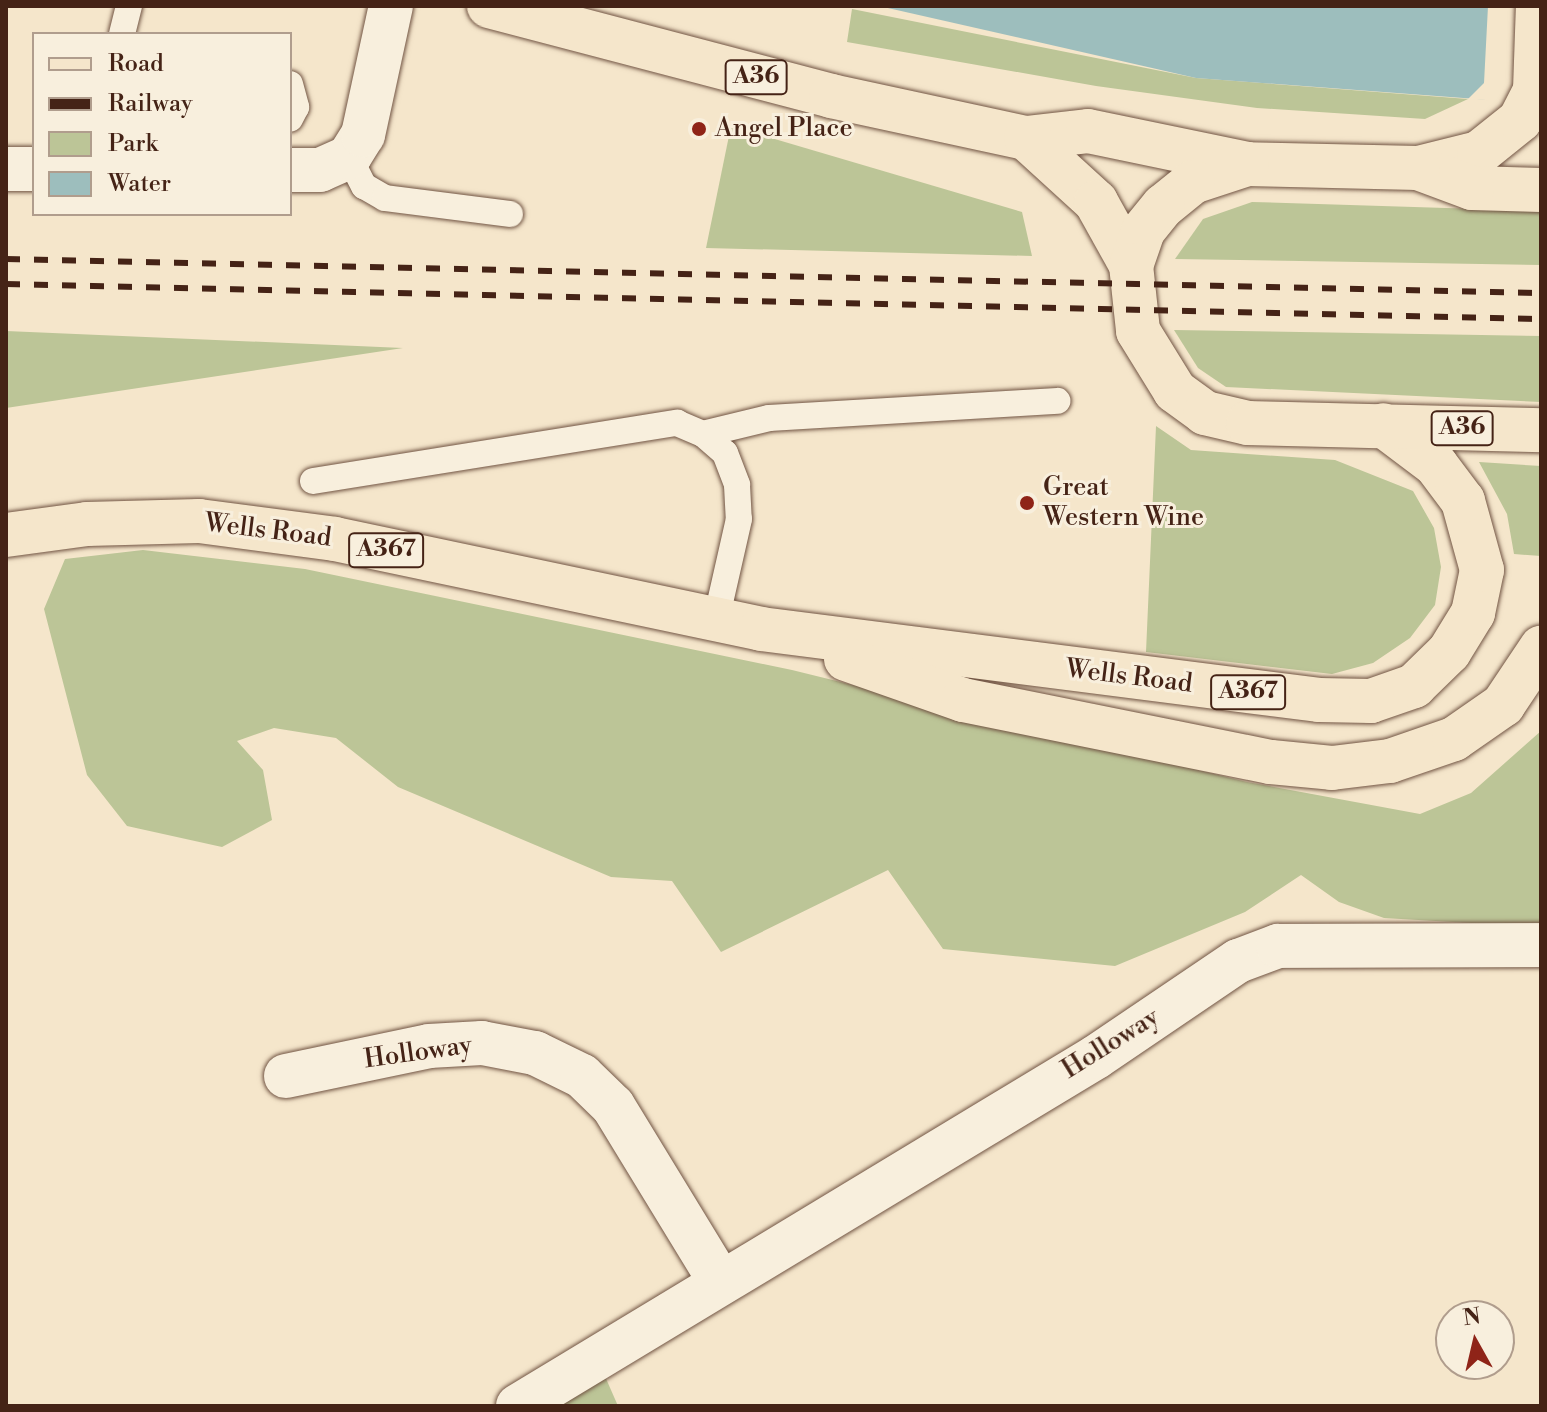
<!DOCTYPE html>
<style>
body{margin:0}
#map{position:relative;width:1547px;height:1412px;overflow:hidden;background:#f5e6cb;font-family:"Libre Bodoni",serif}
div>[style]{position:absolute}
.green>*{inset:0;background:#bcc597}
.water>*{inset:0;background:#9dbebd}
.pier>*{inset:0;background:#f5e6cb}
.roads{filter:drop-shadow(0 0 2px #715443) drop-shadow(0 0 2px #715443)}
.lane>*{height:26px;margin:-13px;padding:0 13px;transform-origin:13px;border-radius:13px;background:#f8efdd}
.street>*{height:44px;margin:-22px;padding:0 22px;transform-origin:22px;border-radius:22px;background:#f8efdd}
.primary>*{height:44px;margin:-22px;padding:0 22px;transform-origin:22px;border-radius:22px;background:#f5e6cb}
.highway>*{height:44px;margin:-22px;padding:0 22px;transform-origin:22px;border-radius:22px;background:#f5e6cb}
.rail>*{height:6px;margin-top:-3px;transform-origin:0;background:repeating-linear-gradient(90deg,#452316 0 14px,transparent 0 28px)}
.dots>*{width:22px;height:22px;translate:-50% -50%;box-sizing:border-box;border:4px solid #f8efdd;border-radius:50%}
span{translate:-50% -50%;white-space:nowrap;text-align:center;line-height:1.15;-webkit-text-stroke:6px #f8efdd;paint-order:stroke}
.shield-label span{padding:2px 6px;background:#f8efdd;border:2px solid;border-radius:6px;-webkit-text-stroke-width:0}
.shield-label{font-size:24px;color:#452316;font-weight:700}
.poi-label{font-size:26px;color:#452316}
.left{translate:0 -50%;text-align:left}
.street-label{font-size:26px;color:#452316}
.frame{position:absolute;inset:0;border:8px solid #452316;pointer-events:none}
.legend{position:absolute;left:32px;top:32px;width:260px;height:184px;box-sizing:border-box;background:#f8efdd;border:2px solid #b09d8d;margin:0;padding:10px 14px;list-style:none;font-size:24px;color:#452316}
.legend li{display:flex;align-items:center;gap:16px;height:40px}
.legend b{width:40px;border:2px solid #b09d8d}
.north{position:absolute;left:1435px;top:1300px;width:80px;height:80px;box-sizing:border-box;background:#f8efdd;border:2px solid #b09d8d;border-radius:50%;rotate:352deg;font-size:22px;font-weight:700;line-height:32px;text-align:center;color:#452316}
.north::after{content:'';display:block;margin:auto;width:28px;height:36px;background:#8f2418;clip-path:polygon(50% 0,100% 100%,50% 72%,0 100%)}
</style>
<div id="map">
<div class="green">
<i style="clip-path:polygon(852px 9px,1196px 78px,1468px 99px,1425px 119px,1257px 108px,1096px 86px,847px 42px)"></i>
<i style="clip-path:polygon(731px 126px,1022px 212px,1032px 256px,706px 248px)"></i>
<i style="clip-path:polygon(1252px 202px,1541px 211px,1541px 265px,1175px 259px,1203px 219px)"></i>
<i style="clip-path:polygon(1174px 330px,1541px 336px,1541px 402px,1226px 387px,1198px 368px)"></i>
<i style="clip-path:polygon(6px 331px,403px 348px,6px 408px)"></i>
<i style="clip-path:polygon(1156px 426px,1191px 450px,1335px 460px,1413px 491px,1434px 528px,1441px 567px,1435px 605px,1410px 638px,1373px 663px,1332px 674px,1146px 652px)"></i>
<i style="clip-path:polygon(1479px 462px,1541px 466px,1541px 556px,1514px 554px,1507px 514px)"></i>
<i style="clip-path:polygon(143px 550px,305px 569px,792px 670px,1247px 782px,1420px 814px,1471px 793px,1541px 731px,1541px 927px,1384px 918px,1339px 902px,1301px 875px,1245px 912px,1115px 966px,943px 949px,888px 870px,721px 952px,672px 881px,611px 877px,398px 787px,336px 738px,274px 728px,237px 741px,263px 770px,272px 820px,222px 847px,127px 826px,87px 775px,44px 609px,65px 559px)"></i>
<i style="clip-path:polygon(604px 1374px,618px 1406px,558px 1406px)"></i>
</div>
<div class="water">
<i style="clip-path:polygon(879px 6px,1541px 6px,1490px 100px,1196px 78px)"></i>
</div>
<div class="pier">
<i style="clip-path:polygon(1488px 6px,1541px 6px,1541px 103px,1468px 99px,1484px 83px)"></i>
</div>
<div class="roads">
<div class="lane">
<i style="left:122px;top:34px;width:29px;rotate:-76deg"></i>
<i style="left:290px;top:84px;width:24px;rotate:75deg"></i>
<i style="left:296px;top:107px;width:13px;rotate:117deg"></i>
<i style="left:349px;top:157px;width:33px;rotate:63deg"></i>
<i style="left:364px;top:186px;width:24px;rotate:30deg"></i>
<i style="left:385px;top:198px;width:126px;rotate:7.3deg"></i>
<i style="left:703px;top:434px;width:68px;rotate:-13.6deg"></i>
<i style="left:769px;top:418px;width:289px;rotate:-3.4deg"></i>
<i style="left:313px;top:481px;width:369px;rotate:-9.1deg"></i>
<i style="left:677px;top:423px;width:28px;rotate:23deg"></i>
<i style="left:703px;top:434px;width:29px;rotate:41deg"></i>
<i style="left:725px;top:453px;width:34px;rotate:69deg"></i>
<i style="left:737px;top:485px;width:34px;rotate:87deg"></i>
<i style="left:739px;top:519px;width:104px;rotate:102.8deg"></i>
</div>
<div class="street">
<i style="left:6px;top:169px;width:28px"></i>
<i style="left:290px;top:170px;width:30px"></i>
<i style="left:320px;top:170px;width:32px;rotate:-24deg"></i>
<i style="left:349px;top:157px;width:26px;rotate:-58deg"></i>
<i style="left:363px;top:135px;width:132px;rotate:-77.8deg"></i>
<i style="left:286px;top:1076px;width:146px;rotate:-11.8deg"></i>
<i style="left:429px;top:1046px;width:53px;rotate:-3.2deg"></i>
<i style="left:482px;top:1043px;width:54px;rotate:10.7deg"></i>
<i style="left:535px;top:1053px;width:52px;rotate:26.1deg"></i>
<i style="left:582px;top:1076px;width:43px;rotate:44.1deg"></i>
<i style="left:613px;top:1106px;width:207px;rotate:58.6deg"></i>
<i style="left:518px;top:1406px;width:675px;rotate:-31.12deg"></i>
<i style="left:1096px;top:1057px;width:171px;rotate:-34.1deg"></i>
<i style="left:1238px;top:961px;width:43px;rotate:-20.6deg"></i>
<i style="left:1278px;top:946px;width:263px;rotate:-0.2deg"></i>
</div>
<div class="primary">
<i style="left:1418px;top:168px;width:63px;rotate:-13.8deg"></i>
<i style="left:1479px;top:153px;width:53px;rotate:-38.8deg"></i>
<i style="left:1520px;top:120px;width:34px;rotate:-63deg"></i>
<i style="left:1535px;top:90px;width:84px;rotate:-88deg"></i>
<i style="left:6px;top:535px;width:82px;rotate:-7.7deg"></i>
<i style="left:87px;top:524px;width:112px;rotate:-1.5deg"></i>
<i style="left:199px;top:521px;width:137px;rotate:7.5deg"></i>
<i style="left:335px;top:539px;width:435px;rotate:11.9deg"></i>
<i style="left:761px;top:629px;width:562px;rotate:7.25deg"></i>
<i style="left:1319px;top:700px;width:52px;rotate:1.1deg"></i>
<i style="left:1371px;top:701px;width:46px;rotate:-19.2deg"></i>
<i style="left:1414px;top:686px;width:49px;rotate:-44.2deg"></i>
<i style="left:1449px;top:652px;width:46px;rotate:-58.4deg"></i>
<i style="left:1473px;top:613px;width:44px;rotate:-78.2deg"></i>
<i style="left:1482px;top:570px;width:72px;rotate:-105.4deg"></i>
<i style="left:1463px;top:501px;width:45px;rotate:-126.9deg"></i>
<i style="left:1436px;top:465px;width:66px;rotate:-143deg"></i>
<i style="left:846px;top:659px;width:124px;rotate:19.3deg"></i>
<i style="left:963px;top:700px;width:314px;rotate:11.4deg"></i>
<i style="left:1271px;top:762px;width:61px;rotate:5.6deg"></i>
<i style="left:1332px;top:768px;width:58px;rotate:-6.9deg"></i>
<i style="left:1390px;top:761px;width:68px;rotate:-19deg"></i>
<i style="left:1454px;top:739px;width:60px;rotate:-34.8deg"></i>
<i style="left:1503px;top:705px;width:69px;rotate:-56.3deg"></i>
</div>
<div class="highway">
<i style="left:489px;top:6px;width:354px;rotate:14.7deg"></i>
<i style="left:831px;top:96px;width:199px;rotate:12.2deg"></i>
<i style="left:1026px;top:138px;width:62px;rotate:-6.4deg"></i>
<i style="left:1088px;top:131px;width:162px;rotate:11.7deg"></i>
<i style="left:1026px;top:138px;width:95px;rotate:42.4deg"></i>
<i style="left:1096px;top:202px;width:72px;rotate:60.9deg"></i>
<i style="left:1541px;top:190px;width:69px;rotate:-178.3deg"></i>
<i style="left:1472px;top:188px;width:58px;rotate:-159.7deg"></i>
<i style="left:1418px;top:168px;width:171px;rotate:-178.7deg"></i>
<i style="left:1247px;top:164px;width:57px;rotate:161.6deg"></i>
<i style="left:1193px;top:182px;width:38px;rotate:141deg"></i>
<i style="left:1163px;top:206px;width:32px;rotate:129deg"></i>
<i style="left:1143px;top:231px;width:36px;rotate:109deg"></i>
<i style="left:1131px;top:265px;width:66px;rotate:83.9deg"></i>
<i style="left:1138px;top:331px;width:70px;rotate:58.3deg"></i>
<i style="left:1175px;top:391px;width:37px;rotate:36deg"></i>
<i style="left:1205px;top:413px;width:44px;rotate:13.1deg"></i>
<i style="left:1248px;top:423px;width:293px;rotate:1.4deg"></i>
</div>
</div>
<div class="rail">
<i style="left:6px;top:259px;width:1535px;rotate:1.27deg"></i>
<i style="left:6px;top:284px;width:1535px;rotate:1.31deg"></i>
</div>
<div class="dots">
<i style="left:699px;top:129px;background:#8f2418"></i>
<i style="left:1027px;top:503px;background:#8f2418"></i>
</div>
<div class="shield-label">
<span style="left:756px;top:77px">A36</span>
<span style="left:1462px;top:428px">A36</span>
<span style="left:386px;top:550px">A367</span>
<span style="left:1248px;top:692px">A367</span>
</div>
<div class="poi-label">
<span class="left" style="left:715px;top:129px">Angel Place</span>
<span class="left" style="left:1043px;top:503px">Great<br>Western Wine</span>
</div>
<div class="street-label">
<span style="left:268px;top:531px;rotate:7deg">Wells Road</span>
<span style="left:1129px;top:677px;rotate:7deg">Wells Road</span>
<span style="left:1111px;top:1044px;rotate:-32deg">Holloway</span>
<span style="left:418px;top:1053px;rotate:-8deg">Holloway</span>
</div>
<div class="frame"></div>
<ul class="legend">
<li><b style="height:10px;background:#f5e6cb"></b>Road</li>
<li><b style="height:10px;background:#452316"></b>Railway</li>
<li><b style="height:22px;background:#bcc597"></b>Park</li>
<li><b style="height:22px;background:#9dbebd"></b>Water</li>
</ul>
<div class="north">N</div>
</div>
